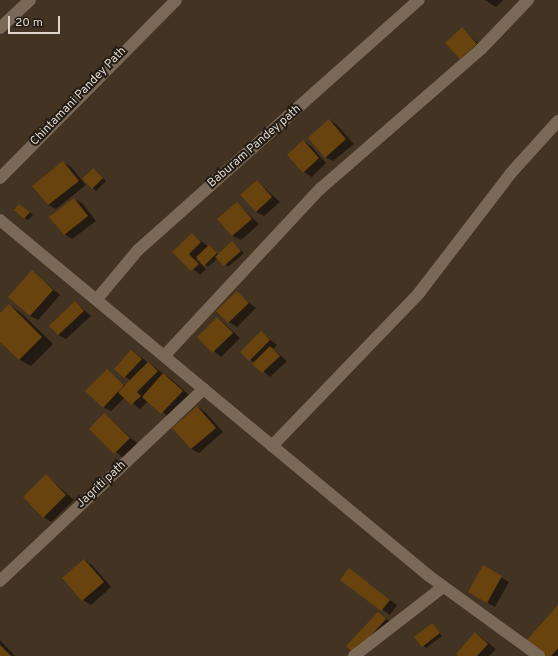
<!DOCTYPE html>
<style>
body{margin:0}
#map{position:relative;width:558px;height:656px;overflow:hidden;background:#423322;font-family:Overpass,sans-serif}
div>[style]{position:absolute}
.shadow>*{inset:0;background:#0007}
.building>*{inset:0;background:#69430e}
.minor>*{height:12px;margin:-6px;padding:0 6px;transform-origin:6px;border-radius:6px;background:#796956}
span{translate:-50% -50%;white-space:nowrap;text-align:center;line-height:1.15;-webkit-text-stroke:4px #231c15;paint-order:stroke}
.street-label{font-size:12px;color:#dfd5cb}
.scale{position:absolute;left:8px;top:16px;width:52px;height:18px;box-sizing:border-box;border:2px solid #dfd5cb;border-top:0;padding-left:5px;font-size:12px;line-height:14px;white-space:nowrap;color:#dfd5cb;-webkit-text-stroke:3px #231c15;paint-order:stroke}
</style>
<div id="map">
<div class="shadow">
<i style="clip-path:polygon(485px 0,503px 0,496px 7px)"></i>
<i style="clip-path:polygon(462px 28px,484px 49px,468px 63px,461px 58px)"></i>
<i style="clip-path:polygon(330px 120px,337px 125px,354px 144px,333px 161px,325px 157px)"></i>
<i style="clip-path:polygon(303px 141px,311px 146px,326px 163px,312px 177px,304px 172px)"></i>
<i style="clip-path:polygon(63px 162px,71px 167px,86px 185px,56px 209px,48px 205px,34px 186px)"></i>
<i style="clip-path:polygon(93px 169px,106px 181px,96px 191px,83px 179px)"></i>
<i style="clip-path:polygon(257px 181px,280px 202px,264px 216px,256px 212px)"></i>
<i style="clip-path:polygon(74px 199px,82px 203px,96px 221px,72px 239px,64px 234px)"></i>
<i style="clip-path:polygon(237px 203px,259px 224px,241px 240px,233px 236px,219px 219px)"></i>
<i style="clip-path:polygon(20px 205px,33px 215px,28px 220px,24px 218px)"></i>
<i style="clip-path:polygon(192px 234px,219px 255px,232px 242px,244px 253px,228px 267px,218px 258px,208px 267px,198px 258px,196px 259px,206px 269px,200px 275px,174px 252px)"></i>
<i style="clip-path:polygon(32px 272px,60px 295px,38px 320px,30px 316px)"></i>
<i style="clip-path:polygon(237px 292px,256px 308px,237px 327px,229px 322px)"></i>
<i style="clip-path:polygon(75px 302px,91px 316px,66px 339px,58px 335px)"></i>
<i style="clip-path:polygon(9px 305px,20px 312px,53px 344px,31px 366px,20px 360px,0 341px,0 314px)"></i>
<i style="clip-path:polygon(218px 318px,240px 338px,221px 357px,198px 337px)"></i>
<i style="clip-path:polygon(261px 332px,277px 345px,273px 349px,287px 361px,270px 377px,242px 352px)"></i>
<i style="clip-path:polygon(132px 351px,171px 379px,190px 396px,170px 418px,148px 401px,140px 409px,125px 397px,111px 411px,103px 407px,107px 370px,126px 386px,131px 381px,115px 369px)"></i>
<i style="clip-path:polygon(198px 407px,205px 412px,223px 432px,199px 453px,191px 449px)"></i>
<i style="clip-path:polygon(104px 414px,137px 443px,123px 458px,90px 429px)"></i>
<i style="clip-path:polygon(46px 475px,74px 500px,51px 522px,44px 517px)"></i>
<i style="clip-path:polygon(85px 560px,92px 565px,111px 587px,91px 605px,83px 600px)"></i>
<i style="clip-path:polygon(484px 567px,509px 582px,495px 607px,469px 592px)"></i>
<i style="clip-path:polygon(349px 570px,397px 605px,390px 615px,342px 579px)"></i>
<i style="clip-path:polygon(558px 607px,558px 656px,546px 656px)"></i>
<i style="clip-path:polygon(378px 613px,393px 624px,364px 656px,360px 656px)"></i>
<i style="clip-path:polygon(432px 624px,442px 636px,426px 648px,423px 646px)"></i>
<i style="clip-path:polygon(476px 633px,496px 649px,489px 656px,460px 656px)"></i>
<i style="clip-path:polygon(0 640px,15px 656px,0 656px)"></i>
</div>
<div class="building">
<i style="clip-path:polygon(462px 27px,477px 44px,460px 59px,445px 43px)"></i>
<i style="clip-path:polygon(329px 119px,346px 139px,325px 158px,308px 138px)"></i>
<i style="clip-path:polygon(303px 140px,319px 158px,303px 173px,287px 155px)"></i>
<i style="clip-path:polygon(63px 161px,79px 181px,48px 205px,32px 186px)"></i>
<i style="clip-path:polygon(93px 168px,103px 178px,92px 189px,82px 179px)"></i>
<i style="clip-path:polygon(257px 180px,272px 197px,256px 212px,240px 195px)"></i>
<i style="clip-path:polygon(74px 198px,88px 216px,64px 235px,49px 217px)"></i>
<i style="clip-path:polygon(237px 202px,252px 219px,232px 236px,217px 219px)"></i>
<i style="clip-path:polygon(19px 204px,30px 212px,24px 219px,14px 210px)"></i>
<i style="clip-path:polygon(192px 233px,201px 242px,189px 254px,199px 264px,191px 271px,172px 252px)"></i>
<i style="clip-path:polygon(232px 241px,241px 251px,224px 266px,215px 257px)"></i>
<i style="clip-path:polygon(209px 245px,217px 253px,204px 266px,196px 257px)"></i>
<i style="clip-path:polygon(32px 270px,53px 290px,30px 316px,8px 297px)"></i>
<i style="clip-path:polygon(237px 291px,249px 303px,228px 323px,216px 311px)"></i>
<i style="clip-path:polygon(75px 301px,84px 311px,58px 335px,49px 326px)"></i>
<i style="clip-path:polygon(9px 304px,42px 337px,19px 360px,0 342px,0 313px)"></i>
<i style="clip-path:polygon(217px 317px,233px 333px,212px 353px,197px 337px)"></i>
<i style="clip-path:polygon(261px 331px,270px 340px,249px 361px,240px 352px)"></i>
<i style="clip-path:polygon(270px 346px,280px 356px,262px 373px,252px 364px)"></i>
<i style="clip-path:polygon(131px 350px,142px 359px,124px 378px,114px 369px)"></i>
<i style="clip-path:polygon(148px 362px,158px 371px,137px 392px,141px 396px,131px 405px,118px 392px)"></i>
<i style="clip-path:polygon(107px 369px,124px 385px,103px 408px,85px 391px)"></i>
<i style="clip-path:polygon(163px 373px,183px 391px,161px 414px,142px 397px)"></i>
<i style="clip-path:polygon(197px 406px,216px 428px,191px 449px,172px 428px)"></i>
<i style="clip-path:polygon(104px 413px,130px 438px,114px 454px,89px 429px)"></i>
<i style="clip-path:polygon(46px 474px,66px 495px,43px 518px,23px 497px)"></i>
<i style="clip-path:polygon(84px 559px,104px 582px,82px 601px,62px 578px)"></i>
<i style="clip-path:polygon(483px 565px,502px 576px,487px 603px,468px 592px)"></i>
<i style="clip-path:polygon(349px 568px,390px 600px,381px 611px,340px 580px)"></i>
<i style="clip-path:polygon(558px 605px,558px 648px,551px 656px,545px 656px,527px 640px)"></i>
<i style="clip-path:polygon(378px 612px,386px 619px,354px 654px,346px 646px)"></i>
<i style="clip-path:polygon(432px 623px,440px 633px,422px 647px,414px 637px)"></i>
<i style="clip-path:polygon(475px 632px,488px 644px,477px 656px,458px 656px,456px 654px)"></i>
<i style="clip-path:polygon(0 645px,11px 656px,0 656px)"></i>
</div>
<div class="minor">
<i style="left:0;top:28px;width:41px;rotate:-43deg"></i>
<i style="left:0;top:178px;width:250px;rotate:-45.3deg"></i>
<i style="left:0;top:220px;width:557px;rotate:39.69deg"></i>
<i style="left:429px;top:576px;width:136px;rotate:36deg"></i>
<i style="left:97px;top:299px;width:64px;rotate:-50.1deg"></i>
<i style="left:138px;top:250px;width:376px;rotate:-41.7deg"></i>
<i style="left:165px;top:355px;width:227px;rotate:-47deg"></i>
<i style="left:320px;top:189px;width:213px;rotate:-41deg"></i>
<i style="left:481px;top:49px;width:68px;rotate:-46.2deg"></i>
<i style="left:272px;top:446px;width:212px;rotate:-46.1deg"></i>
<i style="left:419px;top:293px;width:151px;rotate:-52.5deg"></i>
<i style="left:511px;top:173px;width:70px;rotate:-47.9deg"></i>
<i style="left:0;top:581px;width:280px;rotate:-43.3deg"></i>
<i style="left:354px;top:656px;width:113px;rotate:-37.8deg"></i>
</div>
<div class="street-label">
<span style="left:79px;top:97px;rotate:-46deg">Chintamani Pandey Path</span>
<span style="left:255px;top:147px;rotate:-41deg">Baburam Pandey path</span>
<span style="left:102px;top:485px;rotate:-43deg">Jagriti path</span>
</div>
<div class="scale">20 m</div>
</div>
